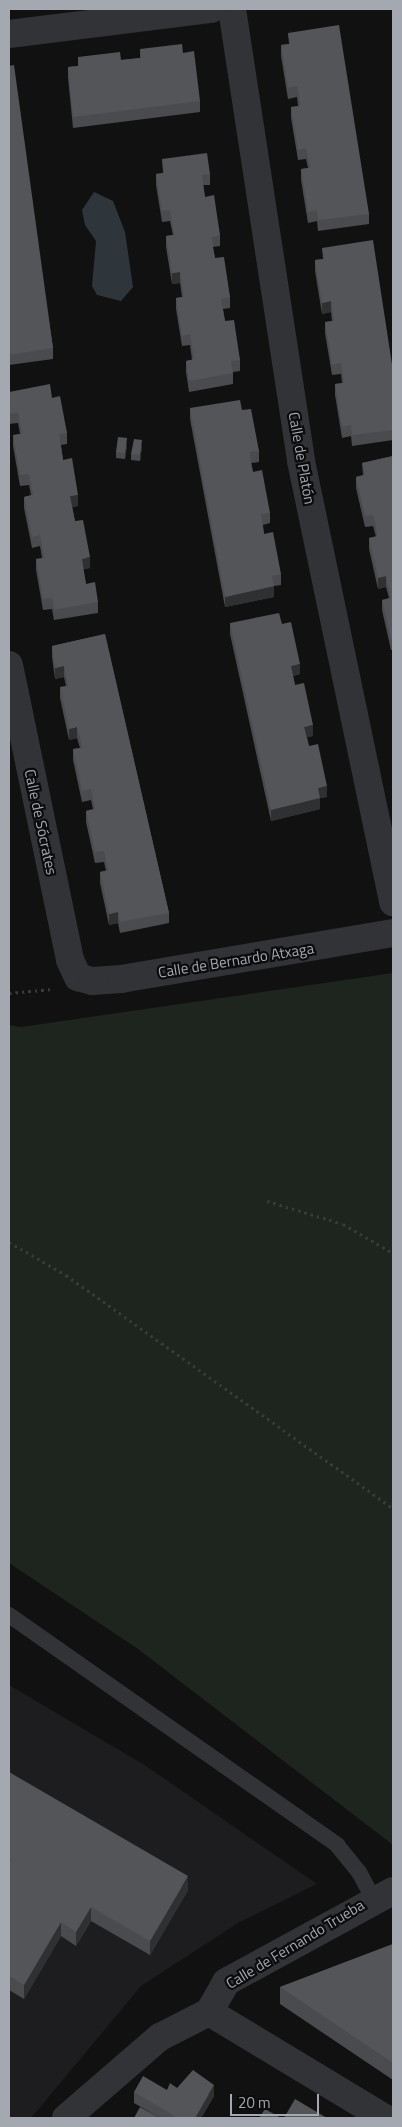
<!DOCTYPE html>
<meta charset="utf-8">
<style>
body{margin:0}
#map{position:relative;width:402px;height:2127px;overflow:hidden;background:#111112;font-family:"Titillium Web",sans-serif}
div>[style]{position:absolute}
.built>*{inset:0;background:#1d1d1f}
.green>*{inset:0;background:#1e241e}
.water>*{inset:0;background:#2e363b}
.path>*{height:3px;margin-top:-1.5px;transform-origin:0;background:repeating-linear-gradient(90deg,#393a3d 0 2.5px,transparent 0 6.5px)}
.service>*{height:16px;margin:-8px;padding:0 8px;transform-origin:8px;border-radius:8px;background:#323337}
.minor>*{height:28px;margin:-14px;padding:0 14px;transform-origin:14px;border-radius:14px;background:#323337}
.wall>*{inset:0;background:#4a4b4e}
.shaded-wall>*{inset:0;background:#2f3032}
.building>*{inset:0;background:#535559}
span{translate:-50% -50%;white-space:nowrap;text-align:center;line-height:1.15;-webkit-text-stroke:4.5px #0c0c0d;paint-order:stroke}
.street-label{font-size:15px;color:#a4a9b1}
.frame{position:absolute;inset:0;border:10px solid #a4a9b1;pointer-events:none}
.scale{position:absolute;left:230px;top:2094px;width:89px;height:22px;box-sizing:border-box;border:2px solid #a4a9b1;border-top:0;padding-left:6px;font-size:15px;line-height:18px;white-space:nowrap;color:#a4a9b1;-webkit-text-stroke:4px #0c0c0d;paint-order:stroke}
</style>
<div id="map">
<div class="built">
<i style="clip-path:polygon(9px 1685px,146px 1766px,317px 1884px,238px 1923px,141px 1986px,31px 2118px,9px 2118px)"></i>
</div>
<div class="green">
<i style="clip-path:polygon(393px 973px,393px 1845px,138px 1649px,9px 1563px,9px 1025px,21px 1027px)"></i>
</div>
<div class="water">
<i style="clip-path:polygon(94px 192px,113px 201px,125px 232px,133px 287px,121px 301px,97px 295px,92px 286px,96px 241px,85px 225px,82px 210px)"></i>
</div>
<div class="path">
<i style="left:9px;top:993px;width:44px;rotate:-5.2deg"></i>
<i style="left:267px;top:1201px;width:79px;rotate:16.8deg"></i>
<i style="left:343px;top:1224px;width:58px;rotate:30.1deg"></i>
<i style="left:9px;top:1242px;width:66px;rotate:30.1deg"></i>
<i style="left:66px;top:1275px;width:402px;rotate:35.5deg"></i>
</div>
<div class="service">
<i style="left:9px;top:1615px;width:401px;rotate:35deg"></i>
<i style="left:337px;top:1845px;width:35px;rotate:51deg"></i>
<i style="left:359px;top:1872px;width:30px;rotate:62deg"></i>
</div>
<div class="minor">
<i style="left:232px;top:9px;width:457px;rotate:81.3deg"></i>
<i style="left:301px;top:461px;width:451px;rotate:78.2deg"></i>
<i style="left:9px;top:34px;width:204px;rotate:-7.1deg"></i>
<i style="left:9px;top:665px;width:301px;rotate:78.3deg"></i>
<i style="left:70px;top:960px;width:19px;rotate:65deg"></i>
<i style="left:78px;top:977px;width:15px;rotate:16deg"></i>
<i style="left:92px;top:981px;width:29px;rotate:-4deg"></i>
<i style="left:121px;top:979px;width:276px;rotate:-9.6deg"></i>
<i style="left:209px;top:2012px;width:205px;rotate:31.1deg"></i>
<i style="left:66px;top:2118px;width:124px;rotate:-40.8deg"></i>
<i style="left:160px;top:2037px;width:55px;rotate:-27deg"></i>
<i style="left:209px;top:2012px;width:34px;rotate:-60deg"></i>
<i style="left:226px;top:1982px;width:190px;rotate:-28.6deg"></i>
</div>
<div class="wall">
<i style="clip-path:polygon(393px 32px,393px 66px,392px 61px)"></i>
<i style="clip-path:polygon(288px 33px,369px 214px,369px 224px,318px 231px,317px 221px,308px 223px,301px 180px,301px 169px,308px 168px,306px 159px,298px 160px,291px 118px,291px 107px,298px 106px,297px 97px,288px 99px,281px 56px,281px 45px,289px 44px)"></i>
<i style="clip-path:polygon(140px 49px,200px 101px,200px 112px,73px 128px,68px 78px,68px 67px,78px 66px,78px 57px,121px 60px,140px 58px)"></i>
<i style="clip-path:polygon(9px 66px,53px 348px,53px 359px,9px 365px)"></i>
<i style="clip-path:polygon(162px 159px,210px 174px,210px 185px,203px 185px,205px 197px,220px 235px,220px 246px,213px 247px,215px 258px,230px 297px,230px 308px,223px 309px,225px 321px,240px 360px,240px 371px,233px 372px,233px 384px,189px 392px,186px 372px,186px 361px,192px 360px,190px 345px,182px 346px,176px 309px,176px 298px,182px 297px,180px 283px,172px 284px,166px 247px,166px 236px,173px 235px,170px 221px,162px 222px,156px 185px,156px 174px,163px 173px)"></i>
<i style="clip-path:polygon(322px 248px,393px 371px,393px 440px,352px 446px,351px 436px,342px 438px,335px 395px,335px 384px,342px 383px,341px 374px,332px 375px,325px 333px,325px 322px,332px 321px,331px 312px,322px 314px,315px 271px,315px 260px,323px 259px)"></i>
<i style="clip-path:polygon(9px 392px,52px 398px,67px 433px,67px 444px,61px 445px,63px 460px,78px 506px,72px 507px,75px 521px,90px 568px,83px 569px,86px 584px,98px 602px,98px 613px,54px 620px,52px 609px,43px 610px,36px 570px,36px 559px,42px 558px,40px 546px,32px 548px,24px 508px,24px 497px,31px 495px,29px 485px,20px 486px,13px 446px,13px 435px,20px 434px,18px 423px,9px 424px)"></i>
<i style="clip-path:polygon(190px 408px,242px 410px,259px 451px,259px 462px,251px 463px,253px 472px,270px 513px,270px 523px,263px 525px,264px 534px,281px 574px,281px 585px,274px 586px,274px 597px,225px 607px,190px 419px)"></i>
<i style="clip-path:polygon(127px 445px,125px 459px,116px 458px,116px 452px)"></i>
<i style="clip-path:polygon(142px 446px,140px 461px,131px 460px,131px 454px)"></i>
<i style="clip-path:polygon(393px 456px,393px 650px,391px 650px,382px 610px,382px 600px,389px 598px,386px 587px,378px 589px,369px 549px,369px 538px,376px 537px,373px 526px,365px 527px,356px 488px,356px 477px,363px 475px,362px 463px)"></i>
<i style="clip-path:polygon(230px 623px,282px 624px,300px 674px,293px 676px,295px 685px,313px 736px,307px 737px,309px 746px,327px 797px,320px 798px,320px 809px,271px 821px,230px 634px)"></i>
<i style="clip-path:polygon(105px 634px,169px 913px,169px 923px,120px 933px,118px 923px,109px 925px,100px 883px,100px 872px,106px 871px,104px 862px,95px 863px,86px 822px,86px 811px,93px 809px,91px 800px,82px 802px,73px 760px,73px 749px,80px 748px,77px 738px,69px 740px,60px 698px,60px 687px,66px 686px,64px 677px,55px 679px,52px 657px,52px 646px)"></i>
<i style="clip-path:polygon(9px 1772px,188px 1890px,150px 1955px,91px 1921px,76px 1946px,61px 1936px,24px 1999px,9px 1990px)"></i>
<i style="clip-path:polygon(393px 1944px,393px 2080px,280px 2004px,280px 1987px)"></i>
<i style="clip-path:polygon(177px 2088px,214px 2096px,201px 2118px,160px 2118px,134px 2103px,134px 2092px,167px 2090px)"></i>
</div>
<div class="shaded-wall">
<i style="clip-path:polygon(180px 272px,180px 283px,172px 284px,172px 273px)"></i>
<i style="clip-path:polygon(331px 301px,331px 312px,322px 314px,322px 303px)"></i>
<i style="clip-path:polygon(127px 438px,127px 445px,125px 459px,125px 453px)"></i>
<i style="clip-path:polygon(142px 440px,142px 446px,140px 461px,140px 455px)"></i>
<i style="clip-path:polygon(78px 495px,78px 506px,70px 507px,70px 496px)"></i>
<i style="clip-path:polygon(90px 557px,90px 568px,82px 569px,82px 559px)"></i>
<i style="clip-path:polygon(386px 576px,386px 587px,378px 589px,378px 578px)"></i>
<i style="clip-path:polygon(274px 586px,274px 597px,225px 607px,225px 597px)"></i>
<i style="clip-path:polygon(300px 664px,300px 674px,291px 676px,291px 666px)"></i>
<i style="clip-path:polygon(64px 666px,64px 677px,55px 679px,55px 668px)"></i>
<i style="clip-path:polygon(313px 725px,313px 736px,304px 738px,304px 727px)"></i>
<i style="clip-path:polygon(77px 727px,77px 738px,69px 740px,69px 729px)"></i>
<i style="clip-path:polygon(327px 786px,327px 797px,320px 798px,320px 809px,271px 821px,271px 810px,318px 788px)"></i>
<i style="clip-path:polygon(118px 912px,118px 923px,109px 925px,109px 914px)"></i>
<i style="clip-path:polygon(188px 1876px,188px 1890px,150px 1955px,150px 1941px)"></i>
<i style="clip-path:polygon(91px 1907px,91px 1921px,76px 1946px,76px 1932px)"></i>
<i style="clip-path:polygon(61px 1922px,61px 1936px,24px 1999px,24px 1985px)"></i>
<i style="clip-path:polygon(214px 2085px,214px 2096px,201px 2118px,195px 2118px)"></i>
</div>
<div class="building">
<i style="clip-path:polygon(339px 25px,369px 214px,318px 220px,317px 210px,308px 212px,301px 169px,310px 168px,306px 148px,298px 150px,291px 107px,300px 106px,299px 96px,297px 86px,288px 88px,281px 45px,290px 44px,288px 33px)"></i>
<i style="clip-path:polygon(393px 32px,393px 55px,392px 50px)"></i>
<i style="clip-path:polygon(182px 44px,183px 53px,194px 51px,200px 101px,73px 117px,68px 67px,78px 66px,78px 57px,120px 52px,121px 60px,141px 58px,140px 49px)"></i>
<i style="clip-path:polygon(14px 65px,53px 348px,9px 355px,9px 66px)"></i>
<i style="clip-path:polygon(207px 153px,210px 174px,202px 175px,205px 197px,214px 195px,220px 235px,212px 237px,213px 248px,215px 258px,224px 257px,230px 297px,221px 299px,225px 321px,234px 320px,240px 360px,231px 361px,233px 373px,189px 381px,186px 361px,194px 359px,190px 334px,182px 336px,176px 298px,184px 297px,180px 272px,172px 273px,166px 236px,174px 235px,170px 210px,162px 211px,156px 174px,164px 173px,162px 159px)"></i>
<i style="clip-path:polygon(373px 240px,393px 371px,393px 430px,352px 435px,351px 425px,342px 427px,335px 384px,344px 383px,341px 363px,332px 365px,325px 322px,334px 321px,331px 301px,322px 303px,315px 260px,324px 259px,322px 248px)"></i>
<i style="clip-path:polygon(50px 384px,52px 398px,60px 396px,67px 433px,59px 434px,63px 460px,72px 458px,78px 495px,70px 496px,75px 521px,83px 520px,90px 557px,82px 559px,86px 584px,95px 582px,98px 602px,54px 610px,52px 598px,43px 599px,36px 559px,44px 558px,40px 535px,32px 537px,24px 497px,33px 495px,31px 484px,29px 474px,20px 475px,13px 435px,22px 434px,18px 412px,9px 414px,9px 392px)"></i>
<i style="clip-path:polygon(240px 400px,242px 410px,251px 409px,259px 451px,250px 452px,251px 462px,253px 472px,262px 470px,270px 513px,261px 514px,264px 534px,273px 532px,281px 574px,272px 576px,274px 586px,225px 597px,190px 408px)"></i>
<i style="clip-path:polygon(118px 437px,127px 438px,125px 453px,116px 452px)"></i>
<i style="clip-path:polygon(134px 439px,142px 440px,140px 455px,131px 454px)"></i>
<i style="clip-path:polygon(393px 456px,393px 639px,391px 639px,382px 600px,391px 598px,388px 587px,386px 576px,378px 578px,369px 538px,377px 536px,376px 526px,373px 515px,365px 516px,356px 477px,365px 475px,362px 463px)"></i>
<i style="clip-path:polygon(279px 613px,282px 624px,291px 622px,300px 664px,291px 666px,295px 685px,304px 683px,313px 725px,304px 727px,309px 746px,318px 744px,327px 786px,318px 788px,320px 798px,271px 810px,230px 623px)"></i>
<i style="clip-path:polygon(105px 634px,169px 913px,120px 922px,118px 912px,109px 914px,100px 872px,108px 870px,104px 851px,95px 852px,86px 811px,95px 809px,91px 789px,82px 791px,73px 749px,82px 748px,80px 737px,77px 727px,69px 729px,60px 687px,68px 686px,64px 666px,55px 668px,52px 646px)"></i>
<i style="clip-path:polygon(9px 1772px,188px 1876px,150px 1941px,91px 1907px,76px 1932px,61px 1922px,24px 1985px,9px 1976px,9px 1864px,11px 1860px,9px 1858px)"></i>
<i style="clip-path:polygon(393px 1944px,393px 2063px,280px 1987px)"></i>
<i style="clip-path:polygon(193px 2070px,214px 2085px,195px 2118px,178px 2118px,134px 2092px,143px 2076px,167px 2090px,170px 2083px,177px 2088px)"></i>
<i style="clip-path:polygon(295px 2099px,327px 2118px,284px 2118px)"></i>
<i style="clip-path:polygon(140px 2107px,160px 2118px,134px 2118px)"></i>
<i style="clip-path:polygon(265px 2109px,281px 2118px,259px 2118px)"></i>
</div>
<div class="street-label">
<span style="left:302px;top:458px;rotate:80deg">Calle de Platón</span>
<span style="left:41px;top:822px;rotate:78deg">Calle de Sócrates</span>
<span style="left:236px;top:960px;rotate:-9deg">Calle de Bernardo Atxaga</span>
<span style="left:295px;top:1944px;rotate:-31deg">Calle de Fernando Trueba</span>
</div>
<div class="frame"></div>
<div class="scale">20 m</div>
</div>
